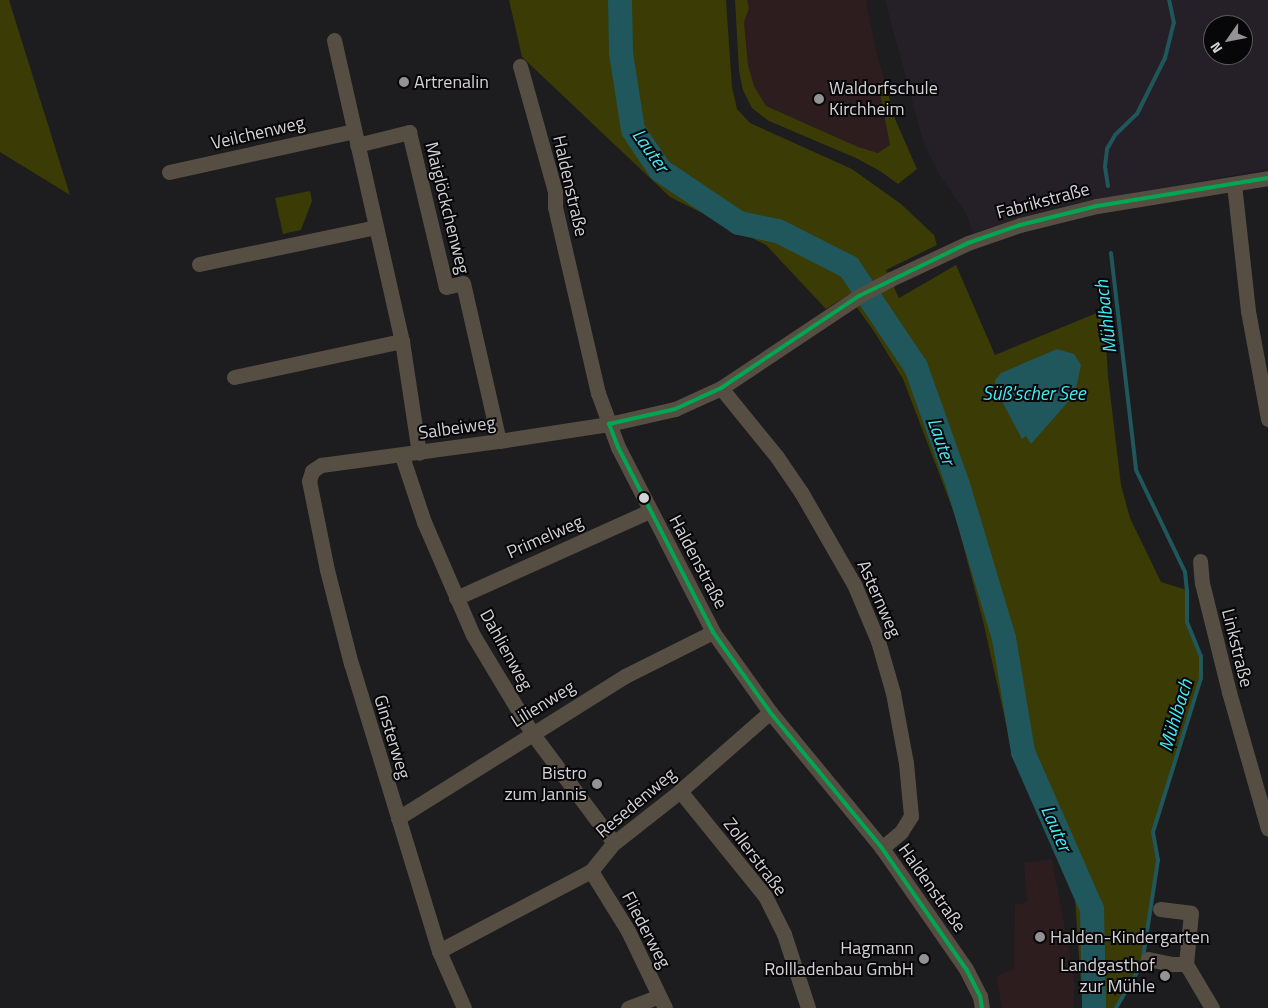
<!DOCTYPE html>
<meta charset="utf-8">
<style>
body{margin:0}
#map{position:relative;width:1268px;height:1008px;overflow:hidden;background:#1d1c1e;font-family:"Titillium Web",sans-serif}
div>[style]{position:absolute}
.built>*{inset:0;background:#252028}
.education>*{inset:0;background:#2d1d1f}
.green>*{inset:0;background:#3a3b05}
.water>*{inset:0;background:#20575c}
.stream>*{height:4px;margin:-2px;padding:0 2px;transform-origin:2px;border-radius:2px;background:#20575c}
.river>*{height:24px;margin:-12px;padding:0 12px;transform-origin:12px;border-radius:12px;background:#20575c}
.minor>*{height:15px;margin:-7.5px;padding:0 7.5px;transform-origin:7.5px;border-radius:7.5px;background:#564e42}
.bus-1>*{height:4px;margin:-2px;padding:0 2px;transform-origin:2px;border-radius:2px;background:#00a651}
.dots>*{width:14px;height:14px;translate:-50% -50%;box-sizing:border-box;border:2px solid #070608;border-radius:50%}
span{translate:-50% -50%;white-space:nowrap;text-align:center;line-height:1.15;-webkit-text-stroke:4px #070608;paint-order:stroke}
.poi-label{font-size:18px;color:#d4d2d5}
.left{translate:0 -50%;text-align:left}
.right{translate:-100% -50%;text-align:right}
.street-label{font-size:18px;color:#d4d2d5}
.water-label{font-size:19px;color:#43ebf7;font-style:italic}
.north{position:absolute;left:1203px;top:15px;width:50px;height:50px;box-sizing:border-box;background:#070608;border:1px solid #59585a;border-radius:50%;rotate:237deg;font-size:14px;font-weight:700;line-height:20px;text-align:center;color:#d4d2d5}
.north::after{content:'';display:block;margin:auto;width:18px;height:22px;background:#949295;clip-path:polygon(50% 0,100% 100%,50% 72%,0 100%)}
</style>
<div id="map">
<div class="built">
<i style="clip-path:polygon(evenodd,885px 0,1268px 0,1268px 169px,1051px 208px,973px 233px,966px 213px,941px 177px,923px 141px,885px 0,1213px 25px,1243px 25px,1243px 55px,1213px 55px,1213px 25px)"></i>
</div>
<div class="education">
<i style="clip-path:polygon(735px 0,866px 0,875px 46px,895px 119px,917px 169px,898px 184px,880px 171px,856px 158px,769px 121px,752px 108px,743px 90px,739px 71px)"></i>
<i style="clip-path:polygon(1052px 859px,1075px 983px,1073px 1008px,1002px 1008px,996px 976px,1014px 969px,1015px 905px,1027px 902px,1024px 863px)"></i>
</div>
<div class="green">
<i style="clip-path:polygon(0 0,9px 0,70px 195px,0 152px)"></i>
<i style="clip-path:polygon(509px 0,726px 0,732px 87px,737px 109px,750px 123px,852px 169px,901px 204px,934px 235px,937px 245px,886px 270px,899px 298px,956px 265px,995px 355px,1104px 310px,1108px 376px,1121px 485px,1130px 518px,1161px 582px,1187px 590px,1187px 622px,1201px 656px,1201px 679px,1153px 832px,1158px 860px,1142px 964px,1116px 1008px,1092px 1008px,1081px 985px,1075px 899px,1050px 835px,1013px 755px,983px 621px,956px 518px,903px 379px,875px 333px,848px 295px,826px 309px,766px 245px,670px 197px,522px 57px)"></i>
<i style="clip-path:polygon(735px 0,747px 0,749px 8px,744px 22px,748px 65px,754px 86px,766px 106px,858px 147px,878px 153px,890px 145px,878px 83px,885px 82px,895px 119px,917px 169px,898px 184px,880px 171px,856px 158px,769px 121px,752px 108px,743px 90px,739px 71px)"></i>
<i style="clip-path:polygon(310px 191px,312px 201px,301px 230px,283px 234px,275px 198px)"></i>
</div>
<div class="water">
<i style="clip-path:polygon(1057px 349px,1074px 354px,1081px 365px,1075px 394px,1031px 444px,1026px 436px,1022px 439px,995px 388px,995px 380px,1001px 373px)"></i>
</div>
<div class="stream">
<i style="left:1108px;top:186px;width:20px;rotate:-99deg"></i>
<i style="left:1105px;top:166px;width:17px;rotate:-83deg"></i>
<i style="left:1107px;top:149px;width:16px;rotate:-60deg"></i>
<i style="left:1115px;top:135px;width:30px;rotate:-44deg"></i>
<i style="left:1137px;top:114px;width:63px;rotate:-63.4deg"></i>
<i style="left:1165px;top:58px;width:36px;rotate:-76deg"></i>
<i style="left:1174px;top:23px;width:24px;rotate:-102deg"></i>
<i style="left:1111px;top:253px;width:218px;rotate:83.4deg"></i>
<i style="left:1136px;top:470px;width:113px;rotate:64.3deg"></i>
<i style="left:1185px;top:572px;width:18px;rotate:84deg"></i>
<i style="left:1187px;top:590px;width:32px;rotate:90deg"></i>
<i style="left:1187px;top:622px;width:37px;rotate:68deg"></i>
<i style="left:1201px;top:656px;width:22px;rotate:90deg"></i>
<i style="left:1201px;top:678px;width:161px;rotate:107.3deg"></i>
<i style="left:1153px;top:832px;width:28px;rotate:80deg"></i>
<i style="left:1158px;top:860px;width:105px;rotate:98.7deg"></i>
<i style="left:1142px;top:964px;width:51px;rotate:120.6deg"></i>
</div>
<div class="river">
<i style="left:620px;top:0;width:53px;rotate:88.9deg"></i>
<i style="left:621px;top:53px;width:78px;rotate:81.1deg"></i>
<i style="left:633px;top:130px;width:48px;rotate:56deg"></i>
<i style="left:660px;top:170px;width:95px;rotate:33.9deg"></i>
<i style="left:739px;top:223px;width:40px;rotate:12deg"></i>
<i style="left:778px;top:231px;width:80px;rotate:26.9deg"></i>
<i style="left:849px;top:267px;width:120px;rotate:56.2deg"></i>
<i style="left:916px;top:367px;width:125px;rotate:70.4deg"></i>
<i style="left:958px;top:485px;width:160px;rotate:73.3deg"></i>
<i style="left:1004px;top:638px;width:116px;rotate:80.5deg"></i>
<i style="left:1023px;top:752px;width:171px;rotate:66.3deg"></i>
<i style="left:1092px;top:909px;width:99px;rotate:88.8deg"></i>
</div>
<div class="minor">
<i style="left:334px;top:40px;width:309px;rotate:77.3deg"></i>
<i style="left:520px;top:66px;width:130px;rotate:74.4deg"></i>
<i style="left:555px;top:191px;width:16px;rotate:90deg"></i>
<i style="left:555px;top:207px;width:191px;rotate:77deg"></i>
<i style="left:598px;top:393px;width:58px;rotate:69.7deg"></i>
<i style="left:618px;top:447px;width:208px;rotate:62.8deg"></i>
<i style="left:713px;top:632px;width:98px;rotate:54.5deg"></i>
<i style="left:770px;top:712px;width:176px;rotate:50.5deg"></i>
<i style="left:882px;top:848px;width:147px;rotate:55.2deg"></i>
<i style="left:966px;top:969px;width:30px;rotate:63deg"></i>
<i style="left:980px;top:996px;width:12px;rotate:81deg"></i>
<i style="left:357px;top:145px;width:54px;rotate:-14deg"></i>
<i style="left:409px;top:132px;width:159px;rotate:76.6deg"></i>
<i style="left:446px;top:287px;width:17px;rotate:-13deg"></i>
<i style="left:463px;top:283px;width:162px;rotate:77.2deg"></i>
<i style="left:169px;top:172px;width:189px;rotate:-12.5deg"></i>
<i style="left:1234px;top:184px;width:128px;rotate:83.7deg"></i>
<i style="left:1248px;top:311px;width:110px;rotate:79.5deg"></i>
<i style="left:199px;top:264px;width:181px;rotate:-11.8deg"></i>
<i style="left:234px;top:377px;width:172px;rotate:-12.1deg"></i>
<i style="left:402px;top:341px;width:113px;rotate:81.4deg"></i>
<i style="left:721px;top:388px;width:89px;rotate:50.9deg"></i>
<i style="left:777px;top:457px;width:42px;rotate:55.6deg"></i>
<i style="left:801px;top:492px;width:106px;rotate:60.1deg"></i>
<i style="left:854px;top:584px;width:62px;rotate:67.2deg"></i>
<i style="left:878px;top:641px;width:54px;rotate:73.9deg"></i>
<i style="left:893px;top:693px;width:71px;rotate:79.5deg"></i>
<i style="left:906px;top:763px;width:53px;rotate:84.6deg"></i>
<i style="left:911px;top:816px;width:19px;rotate:122deg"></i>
<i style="left:901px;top:832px;width:25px;rotate:140deg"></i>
<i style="left:402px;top:456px;width:70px;rotate:71.6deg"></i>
<i style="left:424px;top:522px;width:123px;rotate:66.6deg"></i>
<i style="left:473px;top:635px;width:114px;rotate:59deg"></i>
<i style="left:532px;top:733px;width:137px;rotate:53.3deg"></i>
<i style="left:1200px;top:561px;width:22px;rotate:85deg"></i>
<i style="left:1202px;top:583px;width:112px;rotate:76.1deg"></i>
<i style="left:1229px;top:692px;width:142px;rotate:74.1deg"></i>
<i style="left:456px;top:598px;width:213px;rotate:-24.2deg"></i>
<i style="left:680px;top:791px;width:135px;rotate:51deg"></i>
<i style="left:765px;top:896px;width:42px;rotate:63.4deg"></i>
<i style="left:784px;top:934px;width:78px;rotate:72deg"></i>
<i style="left:398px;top:818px;width:268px;rotate:-32deg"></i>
<i style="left:625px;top:676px;width:98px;rotate:-26.6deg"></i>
<i style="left:591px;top:871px;width:70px;rotate:58.3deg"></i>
<i style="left:628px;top:931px;width:85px;rotate:64.3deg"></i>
<i style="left:1160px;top:909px;width:31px;rotate:7deg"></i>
<i style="left:1191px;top:913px;width:51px;rotate:95.6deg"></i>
<i style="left:1186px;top:964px;width:51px;rotate:59.4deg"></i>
<i style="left:439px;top:951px;width:172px;rotate:-27.8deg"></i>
<i style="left:591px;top:871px;width:36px;rotate:-51deg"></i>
<i style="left:614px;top:843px;width:84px;rotate:-38.2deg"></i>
<i style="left:680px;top:791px;width:120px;rotate:-41.3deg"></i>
<i style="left:1148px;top:959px;width:25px;rotate:12deg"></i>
<i style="left:1172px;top:964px;width:14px"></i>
<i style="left:464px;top:1008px;width:62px;rotate:-113.7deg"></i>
<i style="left:439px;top:951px;width:300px;rotate:-107deg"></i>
<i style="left:351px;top:664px;width:97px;rotate:-104.3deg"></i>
<i style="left:327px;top:570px;width:91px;rotate:-101.4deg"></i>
<i style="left:309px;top:481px;width:10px;rotate:-73deg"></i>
<i style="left:312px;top:471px;width:11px;rotate:-34deg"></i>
<i style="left:321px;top:465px;width:180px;rotate:-7.7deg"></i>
<i style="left:499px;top:441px;width:111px;rotate:-8.8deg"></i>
<i style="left:609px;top:424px;width:68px;rotate:-12.8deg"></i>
<i style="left:675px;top:409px;width:51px;rotate:-24.5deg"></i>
<i style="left:721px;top:388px;width:166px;rotate:-33.7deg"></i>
<i style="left:859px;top:296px;width:36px;rotate:-28deg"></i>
<i style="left:891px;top:279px;width:85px;rotate:-25.1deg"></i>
<i style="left:968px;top:243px;width:55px;rotate:-19.1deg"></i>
<i style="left:1020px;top:225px;width:79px;rotate:-13.9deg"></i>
<i style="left:1097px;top:206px;width:173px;rotate:-9.3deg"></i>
<i style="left:628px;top:1008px;width:33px;rotate:-21deg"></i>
</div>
<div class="bus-1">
<i style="left:982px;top:1008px;width:12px;rotate:-99deg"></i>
<i style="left:980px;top:996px;width:30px;rotate:-117deg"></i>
<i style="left:966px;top:969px;width:147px;rotate:-124.8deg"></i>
<i style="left:882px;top:848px;width:176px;rotate:-129.5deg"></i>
<i style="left:770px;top:712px;width:98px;rotate:-125.5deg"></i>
<i style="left:713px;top:632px;width:208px;rotate:-117.2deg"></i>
<i style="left:618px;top:447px;width:25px;rotate:-111deg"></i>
<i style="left:609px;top:424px;width:68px;rotate:-12.8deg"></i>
<i style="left:675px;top:409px;width:51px;rotate:-24.5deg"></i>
<i style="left:721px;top:388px;width:166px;rotate:-33.7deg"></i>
<i style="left:859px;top:296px;width:121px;rotate:-25.9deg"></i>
<i style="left:968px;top:243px;width:55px;rotate:-19.1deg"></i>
<i style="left:1020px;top:225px;width:79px;rotate:-13.9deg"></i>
<i style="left:1097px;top:206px;width:173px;rotate:-9.3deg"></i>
</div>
<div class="dots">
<i style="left:404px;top:82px;background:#949295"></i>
<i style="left:819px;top:99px;background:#949295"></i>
<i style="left:644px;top:498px;background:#d4d2d5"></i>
<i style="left:597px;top:784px;background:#949295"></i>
<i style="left:1040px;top:937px;background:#949295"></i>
<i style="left:924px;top:959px;background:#949295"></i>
<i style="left:1165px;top:976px;background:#949295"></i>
</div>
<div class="poi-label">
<span class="left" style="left:414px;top:82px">Artrenalin</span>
<span class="left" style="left:829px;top:99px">Waldorfschule<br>Kirchheim</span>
<span class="right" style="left:587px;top:784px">Bistro<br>zum Jannis</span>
<span class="left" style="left:1050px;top:937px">Halden-Kindergarten</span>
<span class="right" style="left:914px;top:959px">Hagmann<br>Rollladenbau GmbH</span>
<span class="right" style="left:1155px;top:976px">Landgasthof<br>zur Mühle</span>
</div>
<div class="street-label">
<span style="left:258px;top:133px;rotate:-13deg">Veilchenweg</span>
<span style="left:570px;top:186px;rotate:77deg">Haldenstraße</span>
<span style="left:1043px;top:201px;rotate:-15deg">Fabrikstraße</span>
<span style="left:447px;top:208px;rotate:76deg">Maiglöckchenweg</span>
<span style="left:457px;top:428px;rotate:-8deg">Salbeiweg</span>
<span style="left:545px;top:537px;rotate:-24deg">Primelweg</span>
<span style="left:698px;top:562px;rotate:62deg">Haldenstraße</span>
<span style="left:879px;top:599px;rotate:66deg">Asternweg</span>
<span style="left:1237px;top:648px;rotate:76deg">Linkstraße</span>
<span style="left:506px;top:650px;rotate:61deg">Dahlienweg</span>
<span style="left:543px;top:704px;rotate:-32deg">Lilienweg</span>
<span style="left:392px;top:737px;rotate:73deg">Ginsterweg</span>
<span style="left:636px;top:803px;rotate:-40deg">Resedenweg</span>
<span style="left:755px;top:857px;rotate:53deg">Zollerstraße</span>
<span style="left:932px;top:888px;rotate:55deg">Haldenstraße</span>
<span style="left:646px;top:930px;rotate:62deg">Fliederweg</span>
</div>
<div class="water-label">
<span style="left:651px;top:150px;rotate:55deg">Lauter</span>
<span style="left:1105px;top:317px;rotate:-97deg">Mühlbach</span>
<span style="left:1034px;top:393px">Süß'scher See</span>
<span style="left:942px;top:441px;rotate:71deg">Lauter</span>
<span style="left:1175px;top:715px;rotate:-73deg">Mühlbach</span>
<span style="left:1057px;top:828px;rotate:66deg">Lauter</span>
</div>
<div class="north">N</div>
</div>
